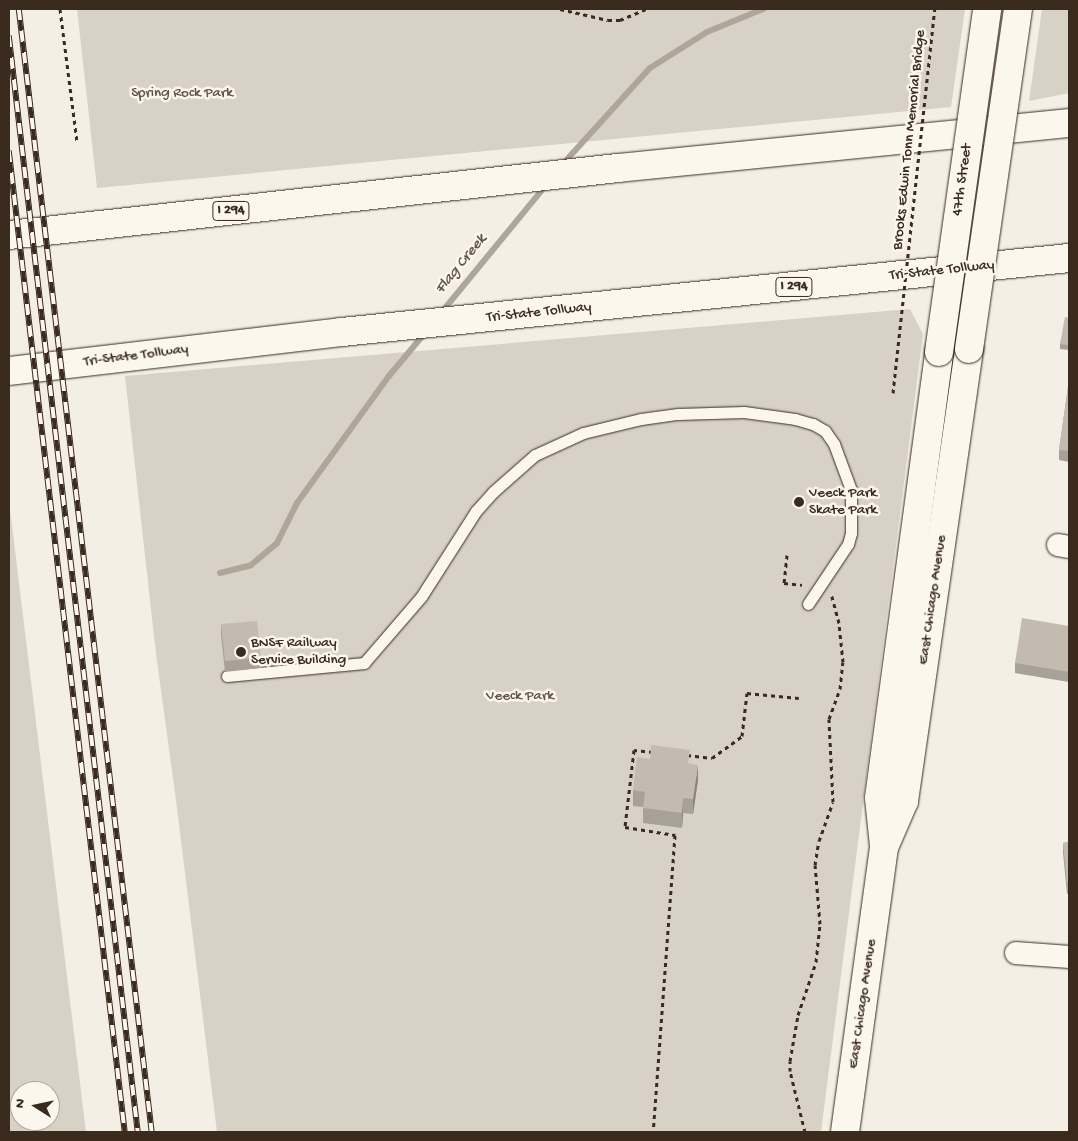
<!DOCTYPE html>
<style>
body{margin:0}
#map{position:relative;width:1078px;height:1141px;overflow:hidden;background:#f3efe4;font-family:"Gochi Hand",sans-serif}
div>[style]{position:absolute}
.green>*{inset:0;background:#d8d1c6}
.stream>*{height:6px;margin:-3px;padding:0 3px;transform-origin:3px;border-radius:3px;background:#afa69a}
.path>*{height:3px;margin-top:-1.5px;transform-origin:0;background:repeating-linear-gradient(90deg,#3b2a1e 0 4px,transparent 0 8px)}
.roads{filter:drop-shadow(0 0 1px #3b2a1e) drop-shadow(0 0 1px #3b2a1e)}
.service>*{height:11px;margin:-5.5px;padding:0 5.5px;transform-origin:5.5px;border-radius:5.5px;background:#fbf7ec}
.minor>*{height:22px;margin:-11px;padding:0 11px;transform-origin:11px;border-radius:11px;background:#fbf7ec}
.secondary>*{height:28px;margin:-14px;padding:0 14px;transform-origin:14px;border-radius:14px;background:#fbf7ec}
.motorway>*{height:28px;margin:-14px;padding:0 14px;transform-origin:14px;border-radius:14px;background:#fbf7ec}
.rail>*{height:5.5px;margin-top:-2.75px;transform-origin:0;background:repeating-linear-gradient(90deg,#fbf7ec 0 11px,#3b2a1e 0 22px);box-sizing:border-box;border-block:1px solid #3b2a1e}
.path-bridge>*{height:3px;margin-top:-1.5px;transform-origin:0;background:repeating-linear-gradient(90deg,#3b2a1e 0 4px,transparent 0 8px)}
.bridges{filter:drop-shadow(0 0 1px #3b2a1e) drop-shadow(0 0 1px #3b2a1e)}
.secondary-bridge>*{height:28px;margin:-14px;padding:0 14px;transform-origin:14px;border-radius:14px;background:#fbf7ec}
.wall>*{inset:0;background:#a8a197}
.shaded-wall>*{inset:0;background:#88837b}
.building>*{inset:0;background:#c3bbb0}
.dots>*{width:14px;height:14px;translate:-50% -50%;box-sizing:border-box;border:2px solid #fbf7ec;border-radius:50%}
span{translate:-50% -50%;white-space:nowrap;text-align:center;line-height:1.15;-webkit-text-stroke:5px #fbf7ec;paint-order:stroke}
.shield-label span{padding:1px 4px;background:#fbf7ec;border:1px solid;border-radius:4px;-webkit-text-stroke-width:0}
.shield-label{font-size:14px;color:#3b2a1e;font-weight:700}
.park-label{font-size:15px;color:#625448}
.street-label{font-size:15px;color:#3b2a1e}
.poi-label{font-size:15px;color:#3b2a1e}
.left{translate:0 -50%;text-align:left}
.water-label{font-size:16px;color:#645549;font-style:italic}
.frame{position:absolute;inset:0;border:10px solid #3b2a1e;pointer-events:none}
.north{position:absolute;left:10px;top:1081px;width:50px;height:50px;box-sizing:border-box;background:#fbf7ec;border:1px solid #aea59a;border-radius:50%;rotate:280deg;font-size:14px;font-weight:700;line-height:20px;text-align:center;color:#3b2a1e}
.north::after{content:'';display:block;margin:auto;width:18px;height:22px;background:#3b2a1e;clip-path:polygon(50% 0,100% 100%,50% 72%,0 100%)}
</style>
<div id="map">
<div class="green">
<i style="clip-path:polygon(77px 9px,965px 9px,951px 107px,97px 188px)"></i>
<i style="clip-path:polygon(1042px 9px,1069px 9px,1069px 93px,1029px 101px)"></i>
<i style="clip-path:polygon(910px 309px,923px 334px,821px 1132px,217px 1132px,176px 800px,156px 654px,125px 376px)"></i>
<i style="clip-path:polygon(evenodd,9px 501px,86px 1132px,9px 1132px,9px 501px,20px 1091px,50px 1091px,50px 1121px,20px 1121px,20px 1091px)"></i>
</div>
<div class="stream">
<i style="left:561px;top:166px;width:132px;rotate:-47.8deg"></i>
<i style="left:650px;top:68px;width:67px;rotate:-32.3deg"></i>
<i style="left:707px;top:32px;width:61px;rotate:-22.3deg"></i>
<i style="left:441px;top:313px;width:167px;rotate:-50.6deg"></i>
<i style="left:220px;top:573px;width:32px;rotate:-14deg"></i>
<i style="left:251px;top:565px;width:34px;rotate:-40deg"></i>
<i style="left:277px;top:543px;width:45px;rotate:-63.4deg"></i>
<i style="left:297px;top:503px;width:157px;rotate:-54.1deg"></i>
<i style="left:389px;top:376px;width:56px;rotate:-50.1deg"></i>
</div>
<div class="path">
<i style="left:60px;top:9px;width:133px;rotate:82.7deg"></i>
<i style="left:560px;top:9px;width:49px;rotate:12.9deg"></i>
<i style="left:608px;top:20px;width:12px"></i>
<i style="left:620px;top:20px;width:28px;rotate:-23deg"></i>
<i style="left:787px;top:555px;width:28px;rotate:96deg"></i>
<i style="left:784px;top:583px;width:18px;rotate:6deg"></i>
<i style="left:653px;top:752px;width:19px;rotate:-174deg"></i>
<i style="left:634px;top:750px;width:78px;rotate:96.7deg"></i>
<i style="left:625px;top:827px;width:51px;rotate:9.1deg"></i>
<i style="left:675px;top:835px;width:298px;rotate:94.2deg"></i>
<i style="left:687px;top:755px;width:25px;rotate:7deg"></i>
<i style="left:712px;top:758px;width:37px;rotate:-36deg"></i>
<i style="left:742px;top:736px;width:43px;rotate:-83.4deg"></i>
<i style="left:747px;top:693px;width:52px;rotate:5.5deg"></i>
<i style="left:805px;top:1132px;width:63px;rotate:-103.8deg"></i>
<i style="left:790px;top:1071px;width:10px;rotate:-90deg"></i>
<i style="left:790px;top:1061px;width:47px;rotate:-80.1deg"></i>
<i style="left:798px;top:1015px;width:56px;rotate:-71.2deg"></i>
<i style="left:816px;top:962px;width:38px;rotate:-84deg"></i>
<i style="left:820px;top:924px;width:59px;rotate:-94.8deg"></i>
<i style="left:815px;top:865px;width:24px;rotate:-81deg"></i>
<i style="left:819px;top:841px;width:41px;rotate:-70.3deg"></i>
<i style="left:833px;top:802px;width:83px;rotate:-92.8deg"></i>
<i style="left:829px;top:719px;width:32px;rotate:-70deg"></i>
<i style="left:840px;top:689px;width:27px;rotate:-84deg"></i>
<i style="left:843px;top:662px;width:39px;rotate:-96deg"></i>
<i style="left:839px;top:623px;width:28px;rotate:-105deg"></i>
</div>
<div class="roads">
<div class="service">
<i style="left:227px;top:676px;width:138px;rotate:-5.4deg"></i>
<i style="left:364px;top:663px;width:87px;rotate:-49.2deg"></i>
<i style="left:421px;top:597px;width:102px;rotate:-57.4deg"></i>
<i style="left:476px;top:511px;width:25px;rotate:-48deg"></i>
<i style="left:493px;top:492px;width:56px;rotate:-41.4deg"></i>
<i style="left:535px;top:455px;width:53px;rotate:-24.6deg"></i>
<i style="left:583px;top:433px;width:60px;rotate:-13.6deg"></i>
<i style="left:641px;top:419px;width:37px;rotate:-8deg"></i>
<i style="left:678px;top:414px;width:66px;rotate:-1.7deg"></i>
<i style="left:744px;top:412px;width:51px;rotate:7.8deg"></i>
<i style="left:795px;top:419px;width:19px;rotate:16deg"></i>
<i style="left:813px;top:424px;width:14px;rotate:30deg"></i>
<i style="left:825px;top:431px;width:16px;rotate:55deg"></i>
<i style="left:834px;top:444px;width:49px;rotate:69.7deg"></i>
<i style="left:851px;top:490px;width:43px;rotate:90deg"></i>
<i style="left:851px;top:533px;width:11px;rotate:105deg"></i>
<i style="left:848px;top:544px;width:72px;rotate:123.7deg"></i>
</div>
<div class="minor">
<i style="left:1058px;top:545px;width:11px;rotate:10deg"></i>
<i style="left:1016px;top:953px;width:53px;rotate:4.3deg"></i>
</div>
<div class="secondary">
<i style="left:885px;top:845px;width:48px;rotate:-66.6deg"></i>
<i style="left:904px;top:801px;width:457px;rotate:-81.8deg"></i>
<i style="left:845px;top:1132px;width:289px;rotate:-82.2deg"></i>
<i style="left:884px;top:846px;width:48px;rotate:-95.9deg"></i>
<i style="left:879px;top:798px;width:450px;rotate:-82.3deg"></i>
</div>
<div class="motorway">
<i style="left:9px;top:235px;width:613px;rotate:-6.28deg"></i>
<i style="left:618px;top:168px;width:453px;rotate:-5.7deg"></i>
<i style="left:9px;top:371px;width:335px;rotate:-6.7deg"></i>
<i style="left:342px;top:332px;width:731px;rotate:-5.81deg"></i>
</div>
</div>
<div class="rail">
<i style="left:19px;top:9px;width:1131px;rotate:83.25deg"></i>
<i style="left:9px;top:36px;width:1104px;rotate:83.29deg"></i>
<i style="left:9px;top:151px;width:988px;rotate:83.26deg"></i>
</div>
<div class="path-bridge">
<i style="left:893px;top:393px;width:386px;rotate:-83.8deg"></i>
</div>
<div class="bridges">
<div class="secondary-bridge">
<i style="left:969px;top:349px;width:344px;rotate:-81.8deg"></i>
<i style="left:939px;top:352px;width:346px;rotate:-82deg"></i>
</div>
</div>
<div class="wall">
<i style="clip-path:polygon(1069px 318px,1069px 350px,1060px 349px,1060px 344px)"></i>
<i style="clip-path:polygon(1069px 380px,1069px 462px,1059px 460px,1059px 450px)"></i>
<i style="clip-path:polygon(221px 624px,261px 658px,261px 668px,225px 672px,221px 635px)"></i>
<i style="clip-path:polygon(1069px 626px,1069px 682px,1015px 673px,1015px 663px)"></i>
<i style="clip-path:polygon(690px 764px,698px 780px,693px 814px,683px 813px,682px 828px,643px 823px,643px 807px,633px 806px,633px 790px)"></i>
<i style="clip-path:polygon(1069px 842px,1069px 893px,1067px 894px,1063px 853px,1063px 843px)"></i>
</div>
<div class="shaded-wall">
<i style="clip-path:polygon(698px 765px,698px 780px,693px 814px,693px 799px)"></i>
<i style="clip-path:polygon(683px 798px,683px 813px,682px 828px,682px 813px)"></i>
</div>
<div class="building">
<i style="clip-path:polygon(1065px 317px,1069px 318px,1069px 345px,1060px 344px)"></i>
<i style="clip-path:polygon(1069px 380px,1069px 451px,1059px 450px)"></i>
<i style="clip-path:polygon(1022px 618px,1069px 626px,1069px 672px,1015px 663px)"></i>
<i style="clip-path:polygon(257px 621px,261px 658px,225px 661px,221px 624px)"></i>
<i style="clip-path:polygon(651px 745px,690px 750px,688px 763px,698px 765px,693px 799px,683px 798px,682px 813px,643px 808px,645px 792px,633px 790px,637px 757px,650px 759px)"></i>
<i style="clip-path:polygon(1069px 842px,1069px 883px,1067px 883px,1063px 843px)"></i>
</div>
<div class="dots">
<i style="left:799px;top:502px;background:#3b2a1e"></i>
<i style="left:241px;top:652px;background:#3b2a1e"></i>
</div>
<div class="shield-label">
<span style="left:231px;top:211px">I 294</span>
<span style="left:794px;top:287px">I 294</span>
</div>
<div class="park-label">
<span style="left:182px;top:94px">Spring Rock Park</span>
<span style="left:520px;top:697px">Veeck Park</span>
</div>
<div class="street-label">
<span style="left:910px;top:140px;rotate:-84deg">Brooks Edwin Tonn Memorial Bridge</span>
<span style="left:963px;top:180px;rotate:-82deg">47th Street</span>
<span style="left:942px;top:271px;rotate:-6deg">Tri-State Tollway</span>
<span style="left:539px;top:313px;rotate:-6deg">Tri-State Tollway</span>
<span style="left:136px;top:356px;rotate:-7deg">Tri-State Tollway</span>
<span style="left:933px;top:600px;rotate:-82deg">East Chicago Avenue</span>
<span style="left:863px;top:1004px;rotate:-82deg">East Chicago Avenue</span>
</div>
<div class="poi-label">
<span class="left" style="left:809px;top:502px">Veeck Park<br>Skate Park</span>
<span class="left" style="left:251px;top:652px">BNSF Railway<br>Service Building</span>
</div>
<div class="water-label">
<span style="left:462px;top:265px;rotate:-51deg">Flag Creek</span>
</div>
<div class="frame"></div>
<div class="north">N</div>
</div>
